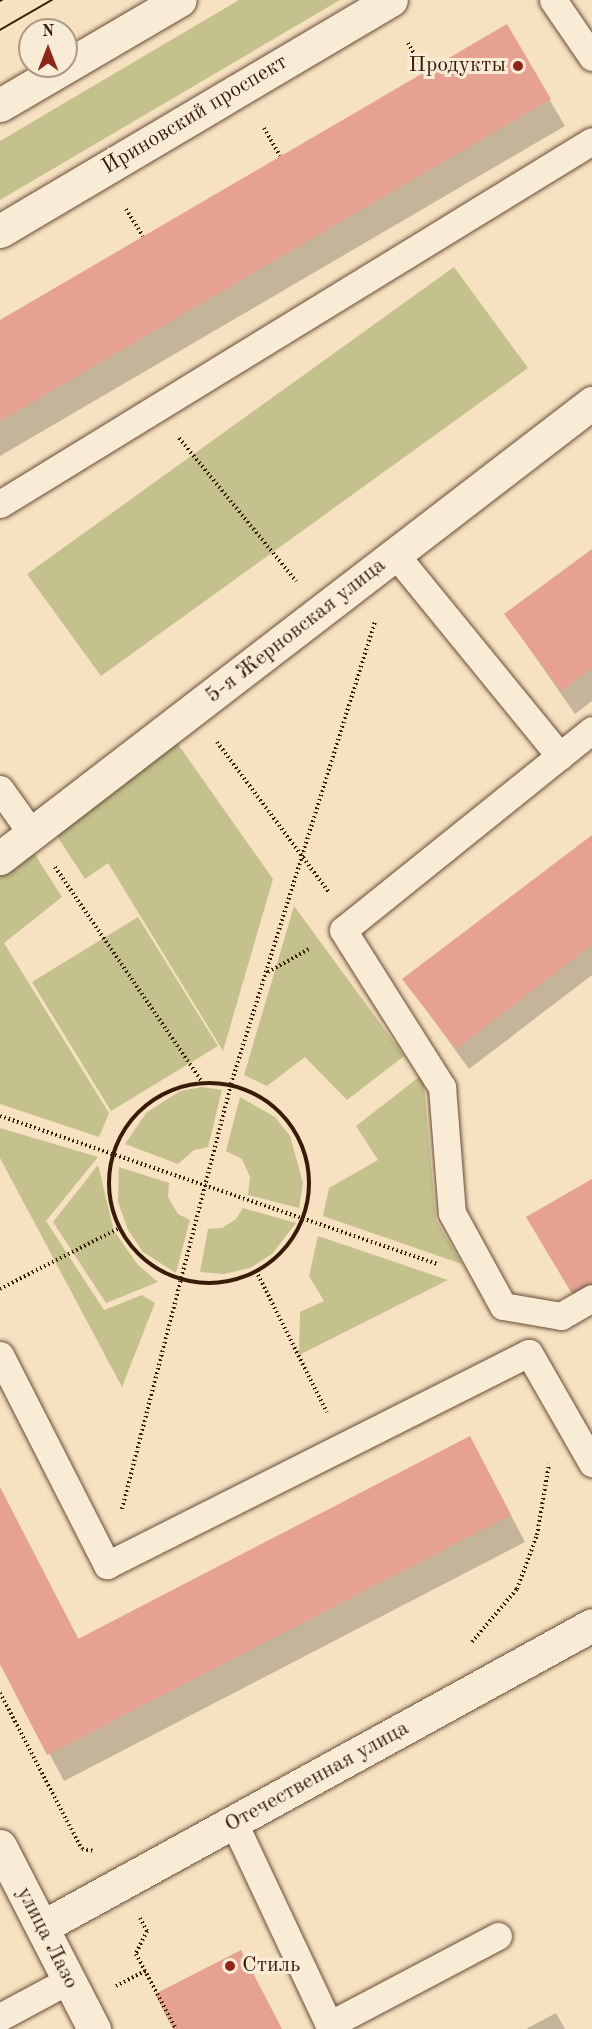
<!DOCTYPE html>
<meta charset="utf-8">
<style>
body{margin:0}
#map{position:relative;width:592px;height:2029px;overflow:hidden;background:#f6e1c1;font-family:"Old Standard TT",serif}
div>[style]{position:absolute}
.green>*{inset:0;background:#c4c18d}
.shadow>*{inset:0;background:#0003}
.building>*{inset:0;background:#e6a190}
.path>*{height:4px;margin-top:-2px;transform-origin:0;background:repeating-linear-gradient(90deg,#391c08 0 1.5px,transparent 0 4.5px)}
.path>.ring{margin:-2px;padding:0;box-sizing:content-box;background:none;border:4px solid #391c08;border-radius:50%}
.roads{filter:drop-shadow(0 0 2px #684d36) drop-shadow(0 0 2px #684d36)}
.lane>*{height:27px;margin:-13.5px;padding:0 13.5px;transform-origin:13.5px;border-radius:13.5px;background:#f9ecd7}
.street>*{height:33px;margin:-16.5px;padding:0 16.5px;transform-origin:16.5px;border-radius:16.5px;background:#f9ecd7}
.secondary>*{height:33px;margin:-16.5px;padding:0 16.5px;transform-origin:16.5px;border-radius:16.5px;background:#f9ecd7}
.tram>*{height:1.5px;margin:-0.75px;padding:0 0.75px;transform-origin:0.75px;border-radius:0.75px;background:#391c08}
.dots>*{width:16px;height:16px;translate:-50% -50%;box-sizing:border-box;border:3px solid #f9ecd7;border-radius:50%}
span{translate:-50% -50%;white-space:nowrap;text-align:center;line-height:1.15;-webkit-text-stroke:6px #f9ecd7;paint-order:stroke}
.poi-label{font-size:22px;color:#391c08}
.right{translate:-100% -50%;text-align:right}
.left{translate:0 -50%;text-align:left}
.street-label{font-size:22px;color:#391c08}
.north{position:absolute;left:18px;top:18px;width:60px;height:60px;box-sizing:border-box;background:#f9ecd7;border:2px solid #ac9984;border-radius:50%;rotate:0deg;font-size:16px;font-weight:700;line-height:24px;text-align:center;color:#391c08}
.north::after{content:'';display:block;margin:auto;width:21px;height:27px;background:#8f2418;clip-path:polygon(50% 0,100% 100%,50% 72%,0 100%)}
</style>
<div id="map">
<div class="green">
<i style="clip-path:polygon(239px 0,340px 0,0 200px,0 141px)"></i>
<i style="clip-path:polygon(454px 267px,528px 368px,101px 676px,27px 574px)"></i>
<i style="clip-path:polygon(175px 740px,273px 879px,223px 1051px,108px 863px,85px 879px,55px 833px)"></i>
<i style="clip-path:polygon(32px 850px,62px 897px,4px 943px,109px 1113px,99px 1137px,0 1104px,0 875px)"></i>
<i style="clip-path:polygon(294px 906px,404px 1056px,347px 1100px,305px 1057px,267px 1086px,244px 1075px)"></i>
<i style="clip-path:polygon(138px 917px,218px 1046px,111px 1111px,32px 982px)"></i>
<i style="clip-path:polygon(423px 1074px,436px 1220px,462px 1264px,323px 1216px,329px 1188px,378px 1160px,356px 1126px)"></i>
<i style="clip-path:polygon(202px 1087px,222px 1090px,208px 1147px,194px 1150px,178px 1164px,125px 1144px,146px 1113px,180px 1091px)"></i>
<i style="clip-path:polygon(240px 1097px,275px 1117px,290px 1136px,303px 1183px,299px 1208px,248px 1195px,250px 1177px,242px 1159px,226px 1151px)"></i>
<i style="clip-path:polygon(0 1128px,98px 1157px,46px 1221px,104px 1310px,142px 1295px,155px 1303px,122px 1387px,0 1158px)"></i>
<i style="clip-path:polygon(98px 1165px,114px 1231px,138px 1265px,158px 1282px,106px 1303px,53px 1222px)"></i>
<i style="clip-path:polygon(119px 1167px,169px 1183px,168px 1197px,178px 1214px,190px 1220px,176px 1273px,143px 1252px,128px 1230px,118px 1202px)"></i>
<i style="clip-path:polygon(243px 1208px,296px 1223px,272px 1254px,250px 1268px,224px 1274px,200px 1272px,208px 1229px,222px 1228px,236px 1219px)"></i>
<i style="clip-path:polygon(318px 1236px,448px 1280px,299px 1355px,300px 1312px,324px 1301px,309px 1276px)"></i>
</div>
<div class="shadow">
<i style="clip-path:polygon(506px 26px,565px 126px,0 456px,0 322px)"></i>
<i style="clip-path:polygon(592px 550px,592px 701px,575px 714px,506px 615px)"></i>
<i style="clip-path:polygon(592px 837px,592px 975px,469px 1069px,404px 979px)"></i>
<i style="clip-path:polygon(592px 1180px,592px 1304px,582px 1310px,528px 1218px)"></i>
<i style="clip-path:polygon(484px 1464px,525px 1542px,64px 1781px,0 1661px,0 1488px,79px 1640px)"></i>
<i style="clip-path:polygon(556px 2013px,565px 2029px,526px 2029px)"></i>
</div>
<div class="building">
<i style="clip-path:polygon(507px 24px,551px 99px,0 421px,0 320px)"></i>
<i style="clip-path:polygon(592px 549px,592px 668px,561px 691px,504px 614px)"></i>
<i style="clip-path:polygon(592px 835px,592px 945px,456px 1049px,402px 979px)"></i>
<i style="clip-path:polygon(592px 1179px,592px 1282px,571px 1292px,526px 1217px)"></i>
<i style="clip-path:polygon(470px 1436px,511px 1515px,47px 1755px,0 1664px,0 1487px,78px 1639px)"></i>
<i style="clip-path:polygon(241px 1950px,282px 2029px,173px 2029px,155px 1994px)"></i>
</div>
<div class="path">
<i style="left:408px;top:43px;width:34px;rotate:60deg"></i>
<i style="left:264px;top:128px;width:32px;rotate:60deg"></i>
<i style="left:126px;top:209px;width:32px;rotate:58deg"></i>
<i style="left:179px;top:438px;width:185px;rotate:50.7deg"></i>
<i style="left:217px;top:742px;width:187px;rotate:53.3deg"></i>
<i style="left:55px;top:867px;width:260px;rotate:55.6deg"></i>
<i style="left:268px;top:972px;width:49px;rotate:-29.2deg"></i>
<i class="ring" style="left:109px;top:1083px;width:196px;height:196px"></i>
<i style="left:0;top:1116px;width:461px;rotate:18.7deg"></i>
<i style="left:256px;top:1271px;width:158px;rotate:63.3deg"></i>
<i style="left:0;top:1289px;width:132px;rotate:-27deg"></i>
<i style="left:122px;top:1509px;width:439px;rotate:-75.6deg"></i>
<i style="left:231px;top:1084px;width:484px;rotate:-72.7deg"></i>
<i style="left:472px;top:1642px;width:70px;rotate:-49.7deg"></i>
<i style="left:517px;top:1589px;width:58px;rotate:-69.7deg"></i>
<i style="left:537px;top:1535px;width:72px;rotate:-80.4deg"></i>
<i style="left:0;top:1693px;width:176px;rotate:62.3deg"></i>
<i style="left:82px;top:1849px;width:12px;rotate:9deg"></i>
<i style="left:140px;top:1918px;width:15px;rotate:62deg"></i>
<i style="left:147px;top:1931px;width:25px;rotate:116deg"></i>
<i style="left:136px;top:1954px;width:85px;rotate:61.9deg"></i>
<i style="left:116px;top:1986px;width:33px;rotate:-27deg"></i>
</div>
<div class="roads">
<div class="lane">
<i style="left:553px;top:0;width:69px;rotate:55.6deg"></i>
<i style="left:0;top:504px;width:694px;rotate:-31.52deg"></i>
<i style="left:395px;top:554px;width:261px;rotate:50.8deg"></i>
<i style="left:592px;top:730px;width:319px;rotate:141.2deg"></i>
<i style="left:343px;top:930px;width:186px;rotate:57.8deg"></i>
<i style="left:442px;top:1087px;width:126px;rotate:85.5deg"></i>
<i style="left:452px;top:1213px;width:106px;rotate:61.3deg"></i>
<i style="left:503px;top:1306px;width:59px;rotate:9.8deg"></i>
<i style="left:561px;top:1316px;width:36px;rotate:-30deg"></i>
<i style="left:0;top:789px;width:55px;rotate:54.6deg"></i>
<i style="left:0;top:1355px;width:236px;rotate:63deg"></i>
<i style="left:107px;top:1565px;width:472px;rotate:-26.7deg"></i>
<i style="left:529px;top:1353px;width:127px;rotate:60.2deg"></i>
<i style="left:234px;top:1823px;width:228px;rotate:64.8deg"></i>
<i style="left:0;top:2017px;width:78px;rotate:-28.2deg"></i>
<i style="left:329px;top:2025px;width:191px;rotate:-27.8deg"></i>
</div>
<div class="street">
<i style="left:0;top:231px;width:454px;rotate:-30.6deg"></i>
<i style="left:0;top:858px;width:747px;rotate:-37.55deg"></i>
<i style="left:0;top:1846px;width:206px;rotate:62.8deg"></i>
<i style="left:42px;top:1927px;width:627px;rotate:-28.77deg"></i>
</div>
<div class="secondary">
<i style="left:0;top:105px;width:208px;rotate:-30.3deg"></i>
</div>
</div>
<div class="tram">
<i style="left:0;top:1px;width:2px;rotate:-27deg"></i>
<i style="left:0;top:30px;width:60px;rotate:-30deg"></i>
</div>
<div class="dots">
<i style="left:518px;top:66px;background:#8f2418"></i>
<i style="left:230px;top:1966px;background:#8f2418"></i>
</div>
<div class="poi-label">
<span class="right" style="left:506px;top:66px">Продукты</span>
<span class="left" style="left:242px;top:1966px">Стиль</span>
</div>
<div class="street-label">
<span style="left:195px;top:115px;rotate:-31deg">Ириновский проспект</span>
<span style="left:296px;top:631px;rotate:-38deg">5-я Жерновская улица</span>
<span style="left:317px;top:1777px;rotate:-29deg">Отечественная улица</span>
<span style="left:47px;top:1938px;rotate:63deg">улица Лазо</span>
</div>
<div class="north">N</div>
</div>
